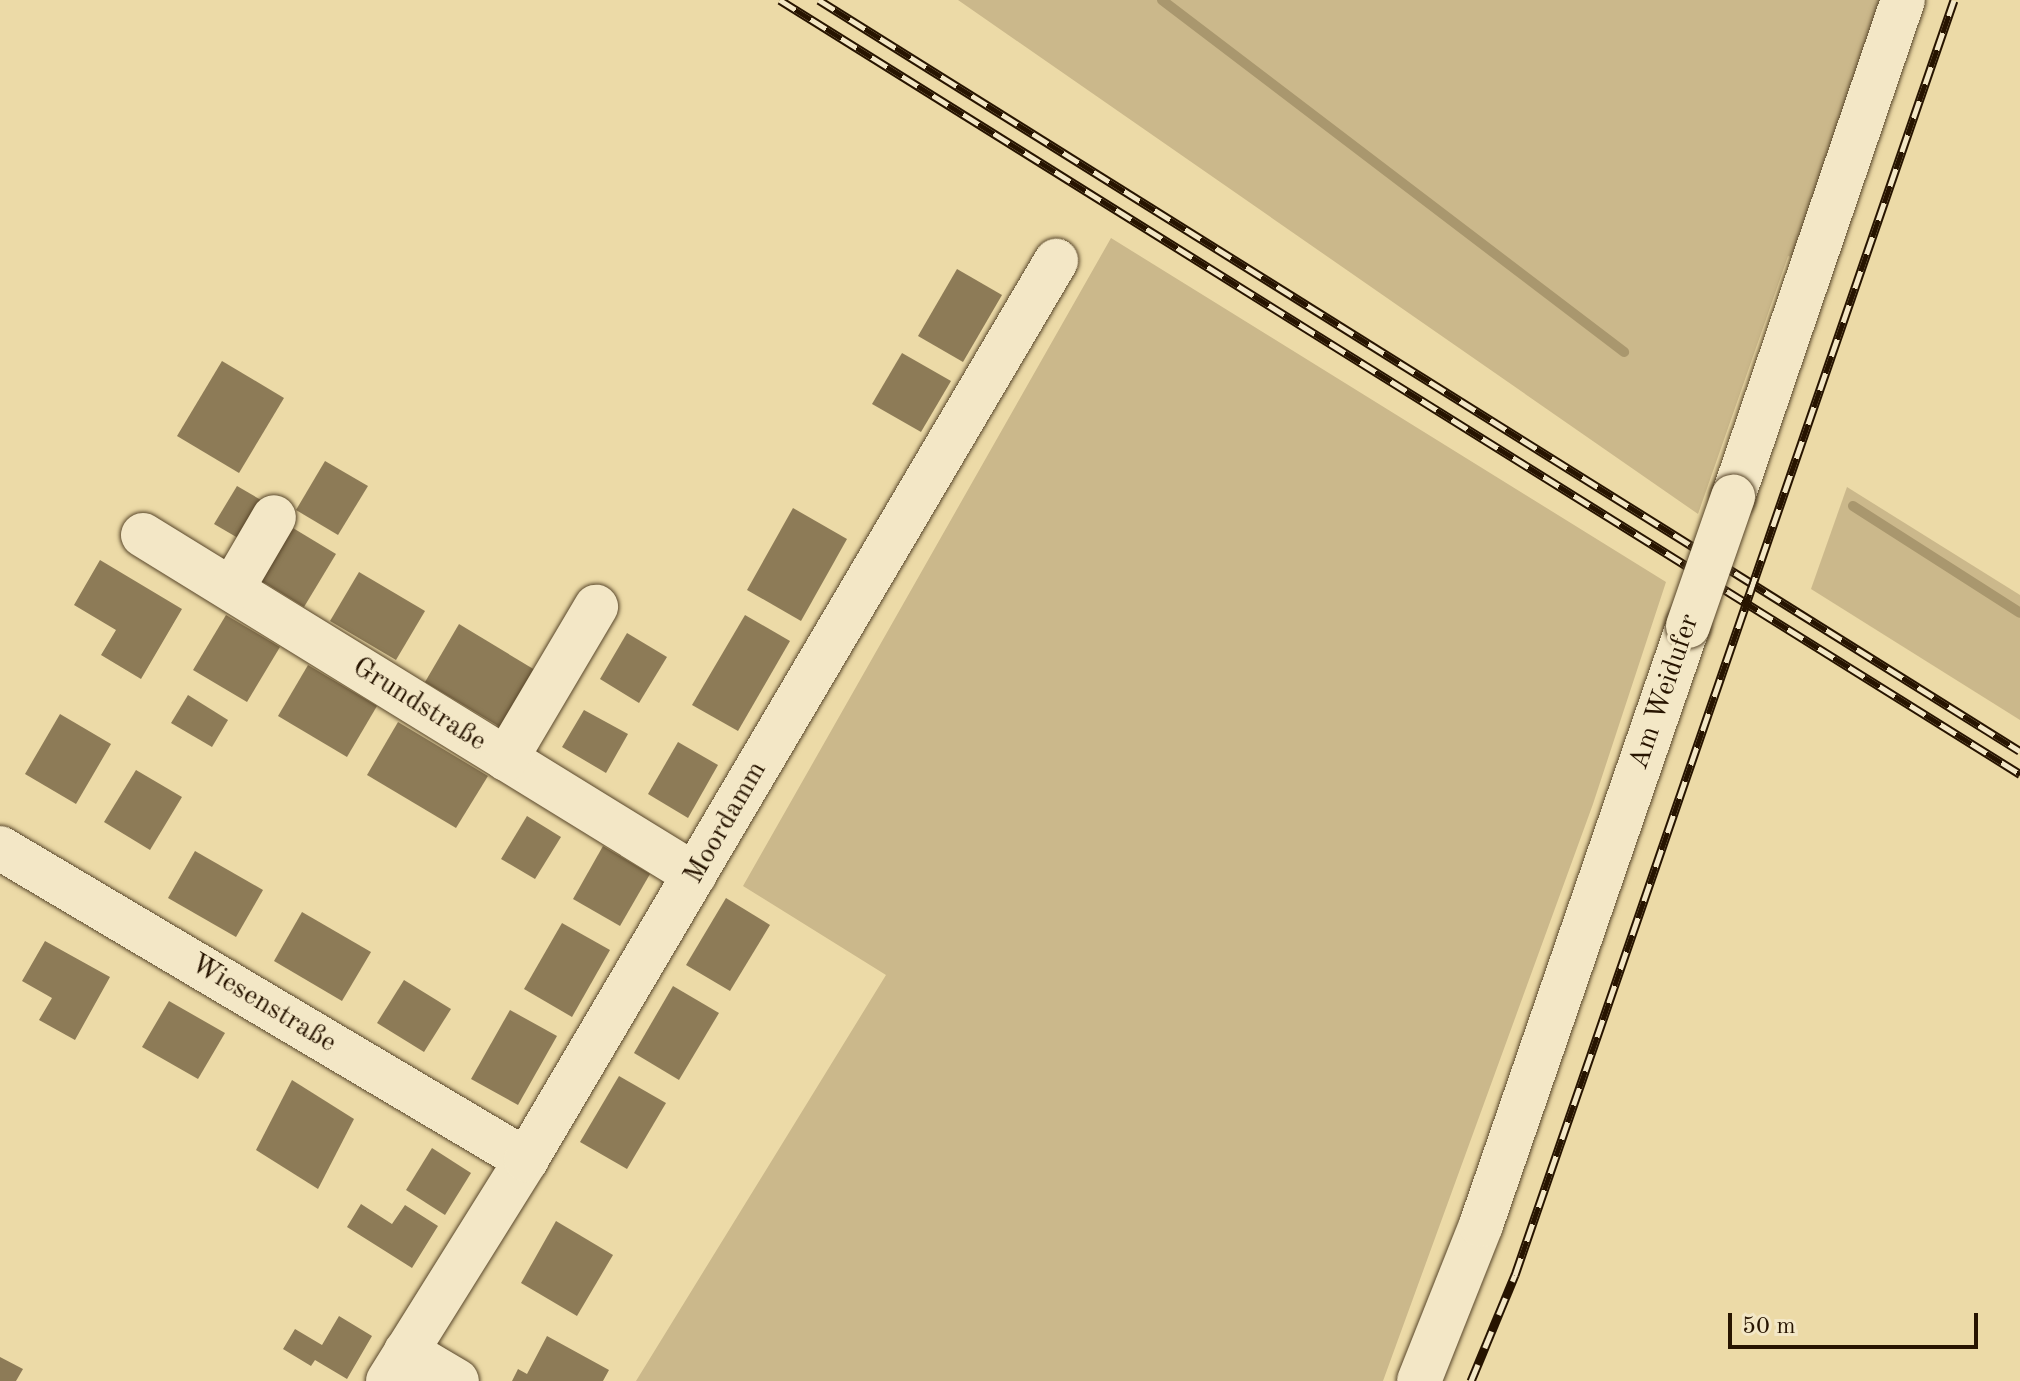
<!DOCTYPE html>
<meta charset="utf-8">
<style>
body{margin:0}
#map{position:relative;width:2020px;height:1381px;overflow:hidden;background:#ecdaa7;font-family:"Old Standard TT",serif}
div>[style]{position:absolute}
.green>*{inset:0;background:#cbb88b}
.stream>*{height:10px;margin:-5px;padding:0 5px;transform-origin:5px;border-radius:5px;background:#a9976e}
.building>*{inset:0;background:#8d7b57}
.roads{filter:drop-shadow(0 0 2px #58462a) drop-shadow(0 0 2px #58462a)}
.minor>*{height:44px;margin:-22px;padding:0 22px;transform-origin:22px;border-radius:22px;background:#f3e7c6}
.rail>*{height:9px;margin-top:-4.5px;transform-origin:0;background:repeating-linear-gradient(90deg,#f3e7c6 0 18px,#271400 0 36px);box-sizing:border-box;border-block:2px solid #271400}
.bridges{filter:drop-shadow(0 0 2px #58462a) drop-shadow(0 0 2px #58462a)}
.minor-bridge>*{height:44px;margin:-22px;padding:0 22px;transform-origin:22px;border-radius:22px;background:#f3e7c6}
span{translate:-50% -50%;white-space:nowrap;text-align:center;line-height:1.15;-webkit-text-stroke:6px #f3e7c6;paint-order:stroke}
.street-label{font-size:28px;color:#271400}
.scale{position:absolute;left:1728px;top:1313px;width:250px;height:36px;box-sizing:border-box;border:4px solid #271400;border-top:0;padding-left:10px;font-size:24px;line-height:28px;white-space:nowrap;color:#271400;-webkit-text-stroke:6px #f3e7c6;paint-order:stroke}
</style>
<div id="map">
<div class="green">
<i style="clip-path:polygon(958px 0,1924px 0,1835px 269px,1788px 256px,1698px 514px)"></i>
<i style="clip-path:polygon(1111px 238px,1666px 582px,1593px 804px,1383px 1381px,636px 1381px,886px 975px,743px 886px)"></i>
<i style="clip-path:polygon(1847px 487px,2020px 595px,2020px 720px,1811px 589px)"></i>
</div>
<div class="stream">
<i style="left:1162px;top:0;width:581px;rotate:37.3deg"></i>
<i style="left:1853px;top:506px;width:198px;rotate:32.6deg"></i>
</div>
<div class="building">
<i style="clip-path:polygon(957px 269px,1002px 295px,963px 362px,918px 336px)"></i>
<i style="clip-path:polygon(902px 353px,951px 381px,921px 432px,872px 404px)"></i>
<i style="clip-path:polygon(222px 361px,284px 398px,239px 473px,177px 436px)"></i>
<i style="clip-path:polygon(325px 461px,368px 486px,338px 535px,296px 510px)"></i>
<i style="clip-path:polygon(237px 486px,261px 500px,238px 538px,214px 524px)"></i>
<i style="clip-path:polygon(793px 508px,847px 539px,801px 621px,747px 590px)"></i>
<i style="clip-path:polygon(283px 522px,336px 554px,304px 607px,252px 575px)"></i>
<i style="clip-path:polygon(100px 560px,182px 609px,141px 679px,101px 655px,116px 630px,74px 605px)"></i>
<i style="clip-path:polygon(359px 572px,425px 611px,396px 660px,330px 621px)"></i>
<i style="clip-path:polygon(226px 615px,280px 647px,247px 702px,193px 670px)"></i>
<i style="clip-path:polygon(745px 615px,790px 641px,738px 731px,692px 705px)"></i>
<i style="clip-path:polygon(459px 624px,545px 676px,510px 733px,425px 682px)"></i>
<i style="clip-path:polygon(627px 633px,667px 657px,639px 703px,600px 679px)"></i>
<i style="clip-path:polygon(308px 665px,377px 706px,347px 757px,278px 716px)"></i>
<i style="clip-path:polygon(188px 695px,228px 720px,212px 747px,171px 723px)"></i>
<i style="clip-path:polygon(584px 710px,628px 734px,606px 773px,562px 747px)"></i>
<i style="clip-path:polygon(60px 714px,111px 744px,76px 804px,25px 774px)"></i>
<i style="clip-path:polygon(398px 722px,488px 776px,456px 828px,367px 775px)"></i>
<i style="clip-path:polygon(678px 742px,718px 765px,688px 818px,648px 794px)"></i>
<i style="clip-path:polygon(136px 770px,182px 797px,150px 850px,104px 822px)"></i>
<i style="clip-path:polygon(527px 816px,561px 837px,535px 879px,501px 859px)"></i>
<i style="clip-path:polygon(603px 846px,650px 874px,620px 926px,573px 899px)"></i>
<i style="clip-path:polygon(195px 851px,263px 890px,236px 937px,168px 898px)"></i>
<i style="clip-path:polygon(726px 898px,770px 925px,730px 991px,686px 965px)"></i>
<i style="clip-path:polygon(302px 912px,371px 952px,342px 1001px,274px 961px)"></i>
<i style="clip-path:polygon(562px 923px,610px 950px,572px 1017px,524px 989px)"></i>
<i style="clip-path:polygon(45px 941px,110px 977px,75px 1040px,39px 1020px,52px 998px,22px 981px)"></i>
<i style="clip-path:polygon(404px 980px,451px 1009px,424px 1052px,377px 1023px)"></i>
<i style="clip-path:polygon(673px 986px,719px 1013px,679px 1080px,634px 1053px)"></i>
<i style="clip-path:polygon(169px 1001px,225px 1033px,198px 1079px,142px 1047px)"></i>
<i style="clip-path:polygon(510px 1010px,557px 1036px,518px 1105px,471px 1079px)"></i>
<i style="clip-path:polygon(619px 1076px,666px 1103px,627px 1169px,580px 1142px)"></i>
<i style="clip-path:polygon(292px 1080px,354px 1119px,318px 1189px,256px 1150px)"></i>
<i style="clip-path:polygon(432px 1148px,471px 1173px,445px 1215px,406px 1190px)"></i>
<i style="clip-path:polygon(361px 1204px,392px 1224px,405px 1205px,438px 1226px,412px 1268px,347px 1227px)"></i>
<i style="clip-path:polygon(556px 1221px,613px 1255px,577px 1316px,521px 1283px)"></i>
<i style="clip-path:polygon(339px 1316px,372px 1336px,347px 1379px,315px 1360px,311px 1366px,283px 1349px,295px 1329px,322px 1345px)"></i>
<i style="clip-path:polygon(547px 1336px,609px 1370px,603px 1381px,512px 1381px,518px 1369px,527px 1374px)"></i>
<i style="clip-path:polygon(0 1357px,23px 1369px,16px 1381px,0 1381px)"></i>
</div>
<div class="roads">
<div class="minor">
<i style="left:1733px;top:497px;width:525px;rotate:-71.12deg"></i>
<i style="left:143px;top:535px;width:648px;rotate:31.63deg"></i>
<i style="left:232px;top:589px;width:83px;rotate:-59.7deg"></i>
<i style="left:506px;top:759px;width:177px;rotate:-59.4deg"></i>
<i style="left:0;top:848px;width:612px;rotate:30.67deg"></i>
<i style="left:406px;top:1351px;width:59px;rotate:30.5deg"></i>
<i style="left:388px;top:1381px;width:261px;rotate:-58deg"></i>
<i style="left:526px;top:1160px;width:1044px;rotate:-59.48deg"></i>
<i style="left:1419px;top:1381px;width:168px;rotate:-68.3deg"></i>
<i style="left:1481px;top:1225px;width:634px;rotate:-70.94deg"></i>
</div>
</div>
<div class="rail">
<i style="left:780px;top:0;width:1462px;rotate:31.97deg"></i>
<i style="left:819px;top:0;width:1416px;rotate:32.02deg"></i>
<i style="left:1471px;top:1381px;width:115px;rotate:-67.5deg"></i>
<i style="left:1515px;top:1275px;width:1348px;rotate:-71deg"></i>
</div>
<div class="bridges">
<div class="minor-bridge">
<i style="left:1688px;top:626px;width:137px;rotate:-70.8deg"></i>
</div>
</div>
<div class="street-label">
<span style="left:1665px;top:692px;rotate:-71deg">Am Weidufer</span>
<span style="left:419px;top:705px;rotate:32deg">Grundstraße</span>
<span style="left:726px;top:823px;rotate:-60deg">Moordamm</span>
<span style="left:263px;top:1004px;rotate:31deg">Wiesenstraße</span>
</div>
<div class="scale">50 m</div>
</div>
